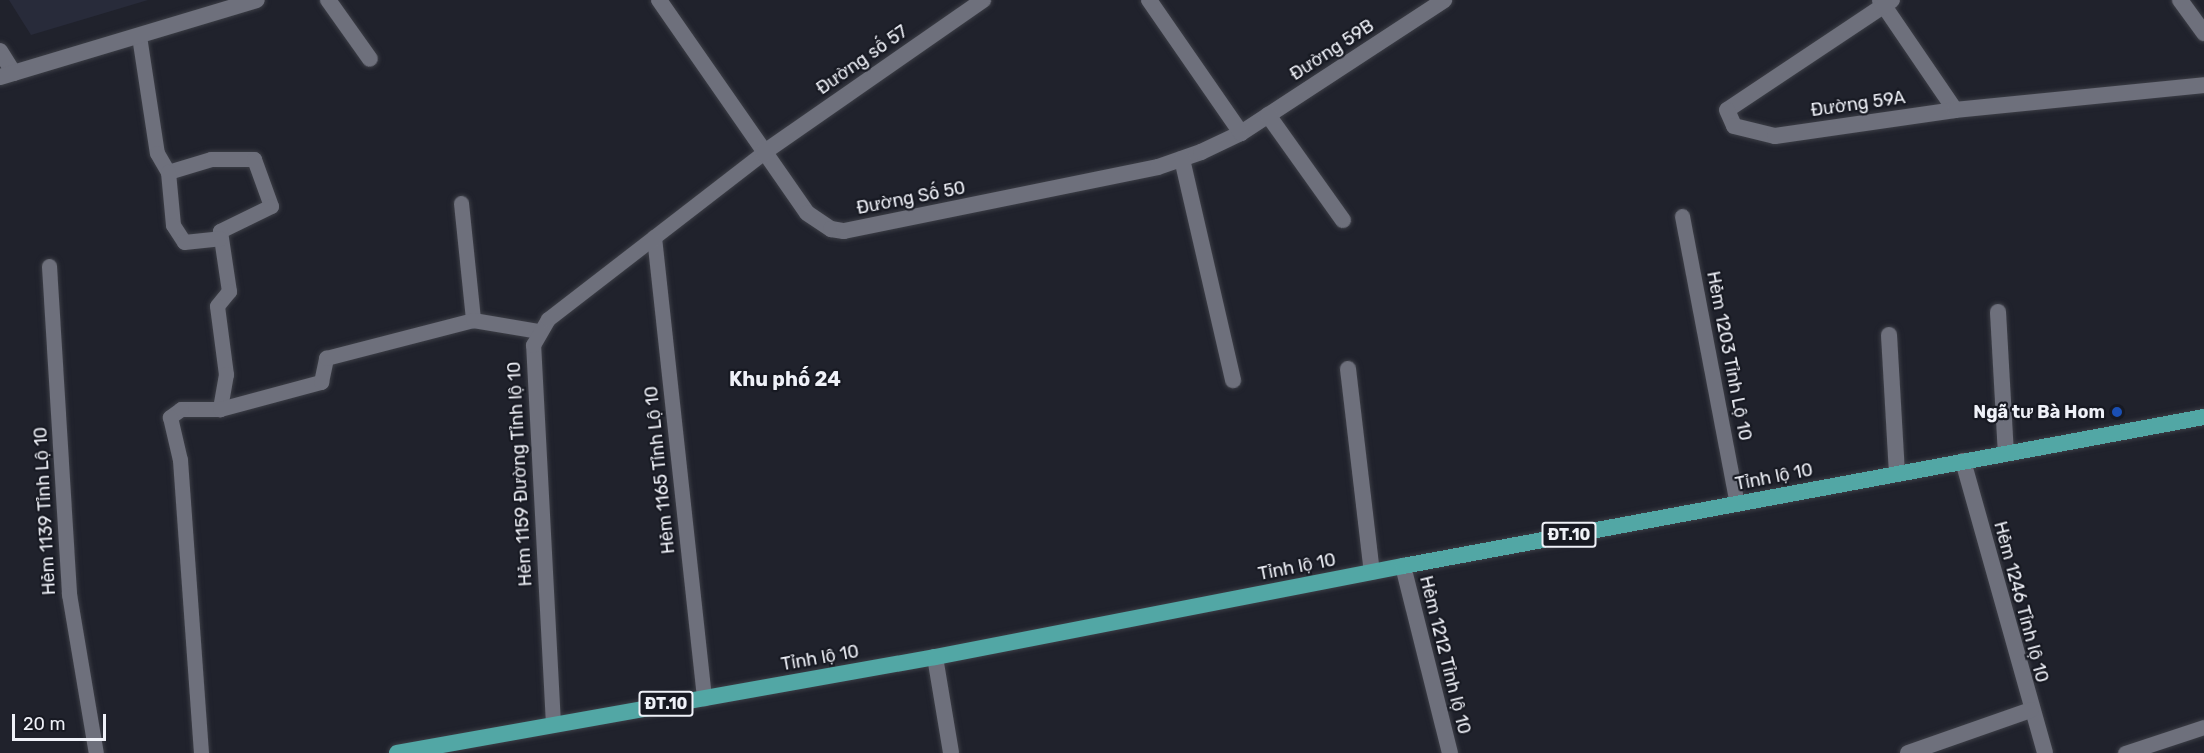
<!DOCTYPE html>
<meta charset="utf-8">
<style>
body{margin:0}
#map{position:relative;width:2204px;height:753px;overflow:hidden;background:#20222c;font-family:Rubik,sans-serif}
div>[style]{position:absolute}
.built>*{inset:0;background:#282b3a}
.roads{filter:drop-shadow(0 0 2px #3c3e46) drop-shadow(0 0 2px #3c3e46)}
.service>*{height:15px;margin:-7.5px;padding:0 7.5px;transform-origin:7.5px;border-radius:7.5px;background:#6e707c}
.minor>*{height:16px;margin:-8px;padding:0 8px;transform-origin:8px;border-radius:8px;background:#6e707c}
.primary>*{height:16px;margin:-8px;padding:0 8px;transform-origin:8px;border-radius:8px;background:#52a7a5}
.dots>*{width:16px;height:16px;translate:-50% -50%;box-sizing:border-box;border:3px solid #171922;border-radius:50%}
span{translate:-50% -50%;white-space:nowrap;text-align:center;line-height:1.15;-webkit-text-stroke:4.5px #171922;paint-order:stroke}
.shield-label span{padding:2px 4px;background:#171922;border:2px solid;border-radius:4px;-webkit-text-stroke-width:0}
.shield-label{font-size:16px;color:#eff1f8;font-weight:700}
.street-label{font-size:18px;color:#eff1f8}
.poi-label{font-size:18px;color:#eff1f8;font-weight:700}
.right{translate:-100% -50%;text-align:right}
.neighbourhood-label{font-size:20px;color:#eff1f8;font-weight:700}
.scale{position:absolute;left:12px;top:714px;width:94px;height:27px;box-sizing:border-box;border:3px solid #eff1f8;border-top:0;padding-left:8px;font-size:18px;line-height:21px;white-space:nowrap;color:#eff1f8;-webkit-text-stroke:4px #171922;paint-order:stroke}
</style>
<div id="map">
<div class="built">
<i style="clip-path:polygon(9px 0,148px 0,31px 35px)"></i>
</div>
<div class="roads">
<div class="service">
<i style="left:139px;top:36px;width:118px;rotate:81.3deg"></i>
<i style="left:157px;top:153px;width:22px;rotate:60deg"></i>
<i style="left:168px;top:172px;width:45px;rotate:-16.8deg"></i>
<i style="left:211px;top:159px;width:43px"></i>
<i style="left:254px;top:159px;width:50px;rotate:70.1deg"></i>
<i style="left:271px;top:206px;width:57px;rotate:153.9deg"></i>
<i style="left:220px;top:231px;width:61px;rotate:81.5deg"></i>
<i style="left:229px;top:291px;width:19px;rotate:129deg"></i>
<i style="left:217px;top:306px;width:69px;rotate:82.5deg"></i>
<i style="left:226px;top:374px;width:36px;rotate:100deg"></i>
<i style="left:220px;top:409px;width:39px;rotate:180deg"></i>
<i style="left:181px;top:409px;width:14px;rotate:144deg"></i>
<i style="left:170px;top:417px;width:44px;rotate:76.9deg"></i>
<i style="left:180px;top:460px;width:294px;rotate:85.9deg"></i>
<i style="left:168px;top:172px;width:53px;rotate:84.6deg"></i>
<i style="left:173px;top:225px;width:20px;rotate:57deg"></i>
<i style="left:184px;top:242px;width:36px;rotate:-6deg"></i>
<i style="left:461px;top:203px;width:118px;rotate:84.1deg"></i>
<i style="left:1682px;top:216px;width:292px;rotate:79.2deg"></i>
<i style="left:654px;top:237px;width:464px;rotate:83.8deg"></i>
<i style="left:49px;top:266px;width:329px;rotate:86.5deg"></i>
<i style="left:69px;top:594px;width:161px;rotate:80.4deg"></i>
<i style="left:220px;top:409px;width:105px;rotate:-15deg"></i>
<i style="left:321px;top:382px;width:25px;rotate:-78deg"></i>
<i style="left:326px;top:358px;width:152px;rotate:-14.5deg"></i>
<i style="left:473px;top:320px;width:67px;rotate:9.5deg"></i>
<i style="left:553px;top:724px;width:380px;rotate:-93deg"></i>
<i style="left:533px;top:345px;width:30px;rotate:-60deg"></i>
<i style="left:548px;top:319px;width:272px;rotate:-37.7deg"></i>
<i style="left:2125px;top:753px;width:83px;rotate:-18.2deg"></i>
</div>
<div class="minor">
<i style="left:328px;top:0;width:72px;rotate:54.6deg"></i>
<i style="left:659px;top:0;width:259px;rotate:55.2deg"></i>
<i style="left:807px;top:213px;width:29px;rotate:34deg"></i>
<i style="left:831px;top:229px;width:13px;rotate:9deg"></i>
<i style="left:844px;top:231px;width:320px;rotate:-11.5deg"></i>
<i style="left:1158px;top:167px;width:46px;rotate:-19.2deg"></i>
<i style="left:1201px;top:152px;width:44px;rotate:-25.4deg"></i>
<i style="left:1241px;top:133px;width:243px;rotate:-33.2deg"></i>
<i style="left:1149px;top:0;width:162px;rotate:55.3deg"></i>
<i style="left:1880px;top:0;width:133px;rotate:55.7deg"></i>
<i style="left:1892px;top:0;width:198px;rotate:146.3deg"></i>
<i style="left:1727px;top:110px;width:17px;rotate:66deg"></i>
<i style="left:1734px;top:126px;width:42px;rotate:13.7deg"></i>
<i style="left:1775px;top:136px;width:182px;rotate:-8.2deg"></i>
<i style="left:1955px;top:110px;width:250px;rotate:-5.7deg"></i>
<i style="left:2180px;top:0;width:41px;rotate:54deg"></i>
<i style="left:0;top:51px;width:26px;rotate:58deg"></i>
<i style="left:0;top:77px;width:268px;rotate:-16.7deg"></i>
<i style="left:1268px;top:115px;width:129px;rotate:54.5deg"></i>
<i style="left:763px;top:153px;width:268px;rotate:-34.8deg"></i>
<i style="left:1182px;top:159px;width:227px;rotate:77deg"></i>
<i style="left:1998px;top:312px;width:141px;rotate:86.8deg"></i>
<i style="left:1889px;top:335px;width:138px;rotate:86.7deg"></i>
<i style="left:1348px;top:369px;width:204px;rotate:83.3deg"></i>
<i style="left:1963px;top:461px;width:303px;rotate:74.3deg"></i>
<i style="left:1403px;top:566px;width:193px;rotate:75.9deg"></i>
<i style="left:935px;top:657px;width:97px;rotate:80.5deg"></i>
<i style="left:1908px;top:753px;width:130px;rotate:-19.3deg"></i>
</div>
<div class="primary">
<i style="left:397px;top:753px;width:546px;rotate:-10.12deg"></i>
<i style="left:935px;top:657px;width:477px;rotate:-11deg"></i>
<i style="left:1403px;top:566px;width:815px;rotate:-10.54deg"></i>
</div>
</div>
<div class="dots">
<i style="left:2117px;top:412px;background:#1a4fb4"></i>
</div>
<div class="shield-label">
<span style="left:1569px;top:535px">ĐT.10</span>
<span style="left:666px;top:704px">ĐT.10</span>
</div>
<div class="street-label">
<span style="left:1332px;top:50px;rotate:-33deg">Đường 59B</span>
<span style="left:862px;top:60px;rotate:-35deg">Đường số 57</span>
<span style="left:1858px;top:104px;rotate:-8deg">Đường 59A</span>
<span style="left:911px;top:198px;rotate:-11deg">Đường Số 50</span>
<span style="left:1729px;top:356px;rotate:79deg">Hẻm 1203 Tỉnh Lộ 10</span>
<span style="left:660px;top:470px;rotate:-96deg">Hẻm 1165 Tỉnh Lộ 10</span>
<span style="left:520px;top:474px;rotate:-93deg">Hẻm 1159 Đường Tỉnh lộ 10</span>
<span style="left:1774px;top:477px;rotate:-11deg">Tỉnh lộ 10</span>
<span style="left:45px;top:511px;rotate:-93deg">Hẻm 1139 Tỉnh Lộ 10</span>
<span style="left:1297px;top:567px;rotate:-11deg">Tỉnh lộ 10</span>
<span style="left:2021px;top:602px;rotate:75deg">Hẻm 1246 Tỉnh lộ 10</span>
<span style="left:1445px;top:655px;rotate:76deg">Hẻm 1212 Tỉnh lộ 10</span>
<span style="left:820px;top:658px;rotate:-10deg">Tỉnh lộ 10</span>
</div>
<div class="poi-label">
<span class="right" style="left:2105px;top:412px">Ngã tư Bà Hom</span>
</div>
<div class="neighbourhood-label">
<span style="left:785px;top:379px">Khu phố 24</span>
</div>
<div class="scale">20 m</div>
</div>
